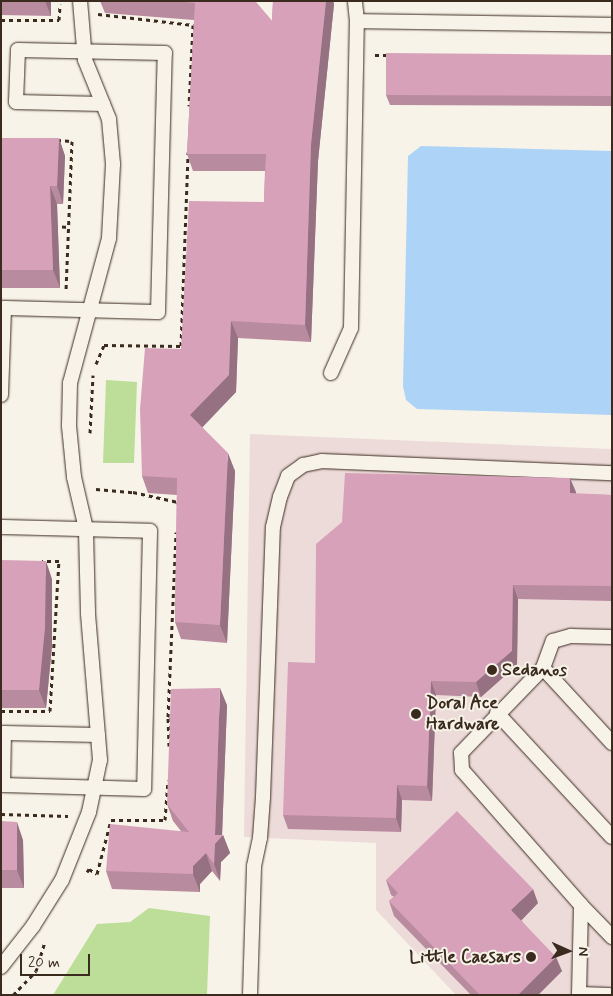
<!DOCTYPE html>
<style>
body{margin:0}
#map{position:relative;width:613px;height:996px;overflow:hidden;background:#f7f3e8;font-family:Mynerve,sans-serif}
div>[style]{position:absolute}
.built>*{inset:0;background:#eddbda}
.green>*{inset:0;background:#bcde98}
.water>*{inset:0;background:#add4f7}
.path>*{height:3px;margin-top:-1.5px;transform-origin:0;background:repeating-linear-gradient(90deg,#3b2a1e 0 4px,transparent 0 8px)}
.roads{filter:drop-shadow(0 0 1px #3b2a1e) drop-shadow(0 0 1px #3b2a1e)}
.lane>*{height:14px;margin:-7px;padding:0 7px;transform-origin:7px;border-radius:7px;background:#f7f3e8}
.wall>*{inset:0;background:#b98b9f}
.shaded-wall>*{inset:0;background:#967182}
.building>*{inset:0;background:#d7a2b9}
.dots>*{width:14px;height:14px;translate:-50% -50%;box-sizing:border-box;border:2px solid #f7f3e8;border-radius:50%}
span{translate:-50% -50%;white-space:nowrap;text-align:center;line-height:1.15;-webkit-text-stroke:4px #f7f3e8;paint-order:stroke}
.poi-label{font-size:18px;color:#3b2a1e;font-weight:700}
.left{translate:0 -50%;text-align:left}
.right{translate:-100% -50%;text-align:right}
.frame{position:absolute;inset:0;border:2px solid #3b2a1e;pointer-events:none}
.north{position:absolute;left:543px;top:926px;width:50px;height:50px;-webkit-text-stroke:4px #f7f3e8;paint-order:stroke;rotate:92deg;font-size:14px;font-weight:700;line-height:20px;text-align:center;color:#3b2a1e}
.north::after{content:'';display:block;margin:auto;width:18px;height:22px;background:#3b2a1e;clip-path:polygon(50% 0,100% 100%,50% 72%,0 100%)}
.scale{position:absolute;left:20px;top:954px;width:70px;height:22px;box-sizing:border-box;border:2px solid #3b2a1e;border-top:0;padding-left:6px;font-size:15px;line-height:18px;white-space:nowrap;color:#3b2a1e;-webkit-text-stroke:4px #f7f3e8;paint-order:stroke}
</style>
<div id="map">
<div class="built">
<i style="clip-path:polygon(250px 434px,612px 449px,612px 995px,456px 995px,376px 910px,376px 843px,244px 837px)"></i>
</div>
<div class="green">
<i style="clip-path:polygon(106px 380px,137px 382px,134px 463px,103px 463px)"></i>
<i style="clip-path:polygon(149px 908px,210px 916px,207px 995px,53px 995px,97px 924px,130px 922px)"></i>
</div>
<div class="water">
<i style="clip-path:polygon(421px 146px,612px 151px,612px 415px,417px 409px,406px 400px,403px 386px,408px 156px)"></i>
</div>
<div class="path">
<i style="left:98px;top:14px;width:96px;rotate:6.6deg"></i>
<i style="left:193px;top:25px;width:81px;rotate:92.8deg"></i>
<i style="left:1px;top:20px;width:58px"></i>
<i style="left:59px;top:20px;width:16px;rotate:-86deg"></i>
<i style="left:375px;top:55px;width:14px"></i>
<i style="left:57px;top:140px;width:15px;rotate:4deg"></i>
<i style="left:72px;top:141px;width:151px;rotate:92.3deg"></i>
<i style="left:54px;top:226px;width:15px;rotate:4deg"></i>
<i style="left:96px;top:364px;width:21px;rotate:-67deg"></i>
<i style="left:104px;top:345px;width:77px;rotate:0.7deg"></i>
<i style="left:181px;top:346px;width:194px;rotate:-87.9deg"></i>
<i style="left:90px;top:433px;width:58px;rotate:-87deg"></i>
<i style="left:96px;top:489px;width:37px;rotate:5deg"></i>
<i style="left:133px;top:492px;width:46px;rotate:12.5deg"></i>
<i style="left:178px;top:502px;width:2px;rotate:90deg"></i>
<i style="left:1px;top:711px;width:49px"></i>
<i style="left:50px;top:711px;width:150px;rotate:-86.6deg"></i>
<i style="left:59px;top:561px;width:17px;rotate:180deg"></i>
<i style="left:169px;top:746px;width:29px;rotate:-92deg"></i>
<i style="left:168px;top:717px;width:185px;rotate:-87.5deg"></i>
<i style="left:1px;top:814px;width:67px;rotate:1.7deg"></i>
<i style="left:87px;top:872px;width:4px;rotate:-56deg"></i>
<i style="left:89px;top:869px;width:9px;rotate:32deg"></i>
<i style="left:97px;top:874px;width:56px;rotate:-75.5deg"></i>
<i style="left:111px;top:820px;width:54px"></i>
<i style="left:165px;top:820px;width:40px;rotate:-85.7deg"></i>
<i style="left:13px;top:995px;width:33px;rotate:-46deg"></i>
<i style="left:36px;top:971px;width:30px;rotate:-73deg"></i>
</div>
<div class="roads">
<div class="lane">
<i style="left:357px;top:21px;width:255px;rotate:0.9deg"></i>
<i style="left:331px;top:373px;width:49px;rotate:-66deg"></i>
<i style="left:351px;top:328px;width:307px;rotate:-88.9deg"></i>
<i style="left:357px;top:21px;width:20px;rotate:-96deg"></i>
<i style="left:1px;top:395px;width:87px;rotate:-88deg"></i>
<i style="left:4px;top:308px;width:154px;rotate:1.5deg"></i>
<i style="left:158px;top:312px;width:259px;rotate:-88.5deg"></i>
<i style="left:165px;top:53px;width:147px;rotate:-178.8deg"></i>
<i style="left:18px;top:50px;width:52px;rotate:92.2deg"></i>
<i style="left:16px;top:102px;width:87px;rotate:1.3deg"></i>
<i style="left:1px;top:527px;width:149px;rotate:1.5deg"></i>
<i style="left:150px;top:531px;width:258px;rotate:91.3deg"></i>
<i style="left:144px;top:789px;width:141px;rotate:-178.4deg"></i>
<i style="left:3px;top:785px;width:52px;rotate:-88.9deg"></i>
<i style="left:4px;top:733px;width:94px;rotate:1.2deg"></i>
<i style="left:543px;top:668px;width:102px;rotate:47.4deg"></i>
<i style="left:497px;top:713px;width:169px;rotate:47.2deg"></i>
<i style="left:581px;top:905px;width:45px;rotate:45.9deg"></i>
<i style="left:1px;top:967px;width:52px;rotate:-52deg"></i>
<i style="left:33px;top:926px;width:54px;rotate:-57.8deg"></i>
<i style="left:62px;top:880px;width:73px;rotate:-68.3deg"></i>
<i style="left:89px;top:812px;width:53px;rotate:-78.1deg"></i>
<i style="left:100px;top:760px;width:147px;rotate:-94.7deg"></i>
<i style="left:88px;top:613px;width:84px;rotate:-91.4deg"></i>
<i style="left:86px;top:529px;width:53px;rotate:-103deg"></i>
<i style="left:74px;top:477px;width:51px;rotate:-95.6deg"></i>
<i style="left:69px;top:426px;width:43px;rotate:-88.7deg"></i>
<i style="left:70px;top:383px;width:150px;rotate:-74.9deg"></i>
<i style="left:109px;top:238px;width:74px;rotate:-86.9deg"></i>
<i style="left:113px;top:164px;width:45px;rotate:-95.1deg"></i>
<i style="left:109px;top:119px;width:64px;rotate:-112.1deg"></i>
<i style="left:85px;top:60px;width:59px;rotate:-94.8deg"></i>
<i style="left:579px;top:994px;width:30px;rotate:2deg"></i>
<i style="left:250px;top:995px;width:129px;rotate:-88.2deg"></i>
<i style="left:254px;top:866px;width:29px;rotate:-78deg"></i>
<i style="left:260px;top:838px;width:41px;rotate:-85.8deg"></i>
<i style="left:263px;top:797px;width:270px;rotate:-87.9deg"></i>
<i style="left:273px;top:527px;width:31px;rotate:-77deg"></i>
<i style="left:280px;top:497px;width:22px;rotate:-69deg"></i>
<i style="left:288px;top:476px;width:19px;rotate:-36deg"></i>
<i style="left:303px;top:465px;width:19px;rotate:-12deg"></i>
<i style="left:322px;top:461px;width:290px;rotate:2.4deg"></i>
<i style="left:579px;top:995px;width:90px;rotate:-88.7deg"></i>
<i style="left:581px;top:905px;width:180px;rotate:-131.4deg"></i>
<i style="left:462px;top:770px;width:17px;rotate:-93deg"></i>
<i style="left:461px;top:753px;width:118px;rotate:-46deg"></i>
<i style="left:543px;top:668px;width:29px;rotate:-70deg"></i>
<i style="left:553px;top:641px;width:19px;rotate:-16deg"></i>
<i style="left:571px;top:636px;width:41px;rotate:1.4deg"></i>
</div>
</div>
<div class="wall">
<i style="clip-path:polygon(1px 1px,51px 1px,51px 16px,1px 15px)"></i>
<i style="clip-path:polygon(100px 1px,255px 1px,272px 21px,273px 1px,333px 1px,334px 4px,318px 161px,311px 342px,238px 338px,236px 392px,202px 427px,235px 471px,227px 643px,181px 639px,175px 622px,177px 495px,148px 493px,142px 476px,181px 349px,264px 202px,265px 171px,193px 171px,187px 154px,194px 20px,105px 13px)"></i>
<i style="clip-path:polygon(612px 55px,612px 106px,390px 105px,386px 95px)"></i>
<i style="clip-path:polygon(1px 138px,59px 138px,65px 156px,63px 204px,57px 204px,60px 288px,1px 288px)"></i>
<i style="clip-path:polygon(576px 492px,576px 494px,612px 495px,612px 601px,518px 599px,517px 665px,481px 697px,436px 695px,432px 801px,402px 800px,401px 832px,288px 829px,283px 815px,315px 663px)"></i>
<i style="clip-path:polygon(1px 560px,52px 579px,52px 646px,46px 708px,1px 708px)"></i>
<i style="clip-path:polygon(227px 705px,222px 835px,223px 835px,230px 853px,221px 862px,220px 881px,212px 871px,200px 884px,200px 892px,112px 889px,106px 871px,181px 831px,173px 821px,167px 804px)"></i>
<i style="clip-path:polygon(1px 821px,23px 840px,24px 888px,1px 888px)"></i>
<i style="clip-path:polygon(386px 880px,538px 903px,521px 920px,562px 971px,538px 995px,471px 995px,394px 916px,389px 901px,394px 897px,391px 895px)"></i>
</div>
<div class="shaded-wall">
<i style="clip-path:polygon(45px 1px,51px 1px,51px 16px)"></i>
<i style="clip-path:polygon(326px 1px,333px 1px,334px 4px,318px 161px,311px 342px,305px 325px,311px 144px)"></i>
<i style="clip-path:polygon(59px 138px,65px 156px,63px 204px,57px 186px)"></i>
<i style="clip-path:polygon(50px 186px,57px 204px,60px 288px,53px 270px)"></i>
<i style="clip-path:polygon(231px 321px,238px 338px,236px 392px,197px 433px,190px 415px)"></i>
<i style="clip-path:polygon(228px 453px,235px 471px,227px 643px,220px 625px)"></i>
<i style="clip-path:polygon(570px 478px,576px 492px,575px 508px,570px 493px)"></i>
<i style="clip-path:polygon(46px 561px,52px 579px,52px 646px,46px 708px,39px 690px)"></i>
<i style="clip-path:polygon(513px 585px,518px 599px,517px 665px,481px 697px,476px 682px)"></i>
<i style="clip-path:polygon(431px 681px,436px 695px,432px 801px,427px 786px)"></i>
<i style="clip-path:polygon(220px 688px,227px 705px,222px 837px,223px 835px,230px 853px,221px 862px,220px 881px,214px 864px)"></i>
<i style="clip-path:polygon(397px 785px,402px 800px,401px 832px,396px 818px)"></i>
<i style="clip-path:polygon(17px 822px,23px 840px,24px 888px,17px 870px)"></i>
<i style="clip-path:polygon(206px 853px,212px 871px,200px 884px,200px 892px,193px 874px,193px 866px)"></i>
<i style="clip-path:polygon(533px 889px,538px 903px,517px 925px,511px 910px)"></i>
<i style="clip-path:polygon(556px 957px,562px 971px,538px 995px,518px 995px)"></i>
</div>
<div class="building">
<i style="clip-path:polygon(173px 1px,255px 1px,272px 21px,273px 1px,326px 1px,311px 144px,305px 325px,231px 321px,229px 375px,190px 415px,228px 453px,220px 625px,175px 622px,177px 478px,142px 476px,140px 409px,145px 348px,181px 349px,189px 201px,264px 202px,266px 154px,187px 154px,195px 3px)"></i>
<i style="clip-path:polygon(386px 53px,612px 55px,612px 96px,386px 95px)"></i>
<i style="clip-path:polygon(1px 138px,59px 138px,57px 186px,50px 186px,53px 270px,1px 270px)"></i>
<i style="clip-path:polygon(345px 473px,570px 478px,570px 493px,612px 495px,612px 586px,513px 585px,512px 651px,476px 682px,431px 681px,427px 786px,397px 785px,396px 818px,283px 815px,288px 662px,315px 663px,316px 544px,342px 522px)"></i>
<i style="clip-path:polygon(1px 560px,46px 561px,45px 628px,39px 690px,1px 690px)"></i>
<i style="clip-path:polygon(220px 688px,215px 835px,223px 835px,215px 844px,214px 864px,206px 853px,193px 866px,193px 874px,106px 871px,110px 824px,189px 832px,167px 804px,171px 689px)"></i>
<i style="clip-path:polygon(457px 811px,533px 889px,511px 910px,556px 957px,518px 995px,480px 995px,389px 901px,398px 893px,386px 880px)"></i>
<i style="clip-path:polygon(1px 821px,17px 822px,17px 870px,1px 870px)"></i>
</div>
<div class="dots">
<i style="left:492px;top:670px;background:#3b2a1e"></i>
<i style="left:416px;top:714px;background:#3b2a1e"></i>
<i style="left:531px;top:957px;background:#3b2a1e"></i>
</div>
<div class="poi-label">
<span class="left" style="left:502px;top:670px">Sedanos</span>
<span class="left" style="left:426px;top:714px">Doral Ace<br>Hardware</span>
<span class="right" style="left:521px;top:957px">Little Caesars</span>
</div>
<div class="frame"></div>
<div class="north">N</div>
<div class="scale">20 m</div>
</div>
